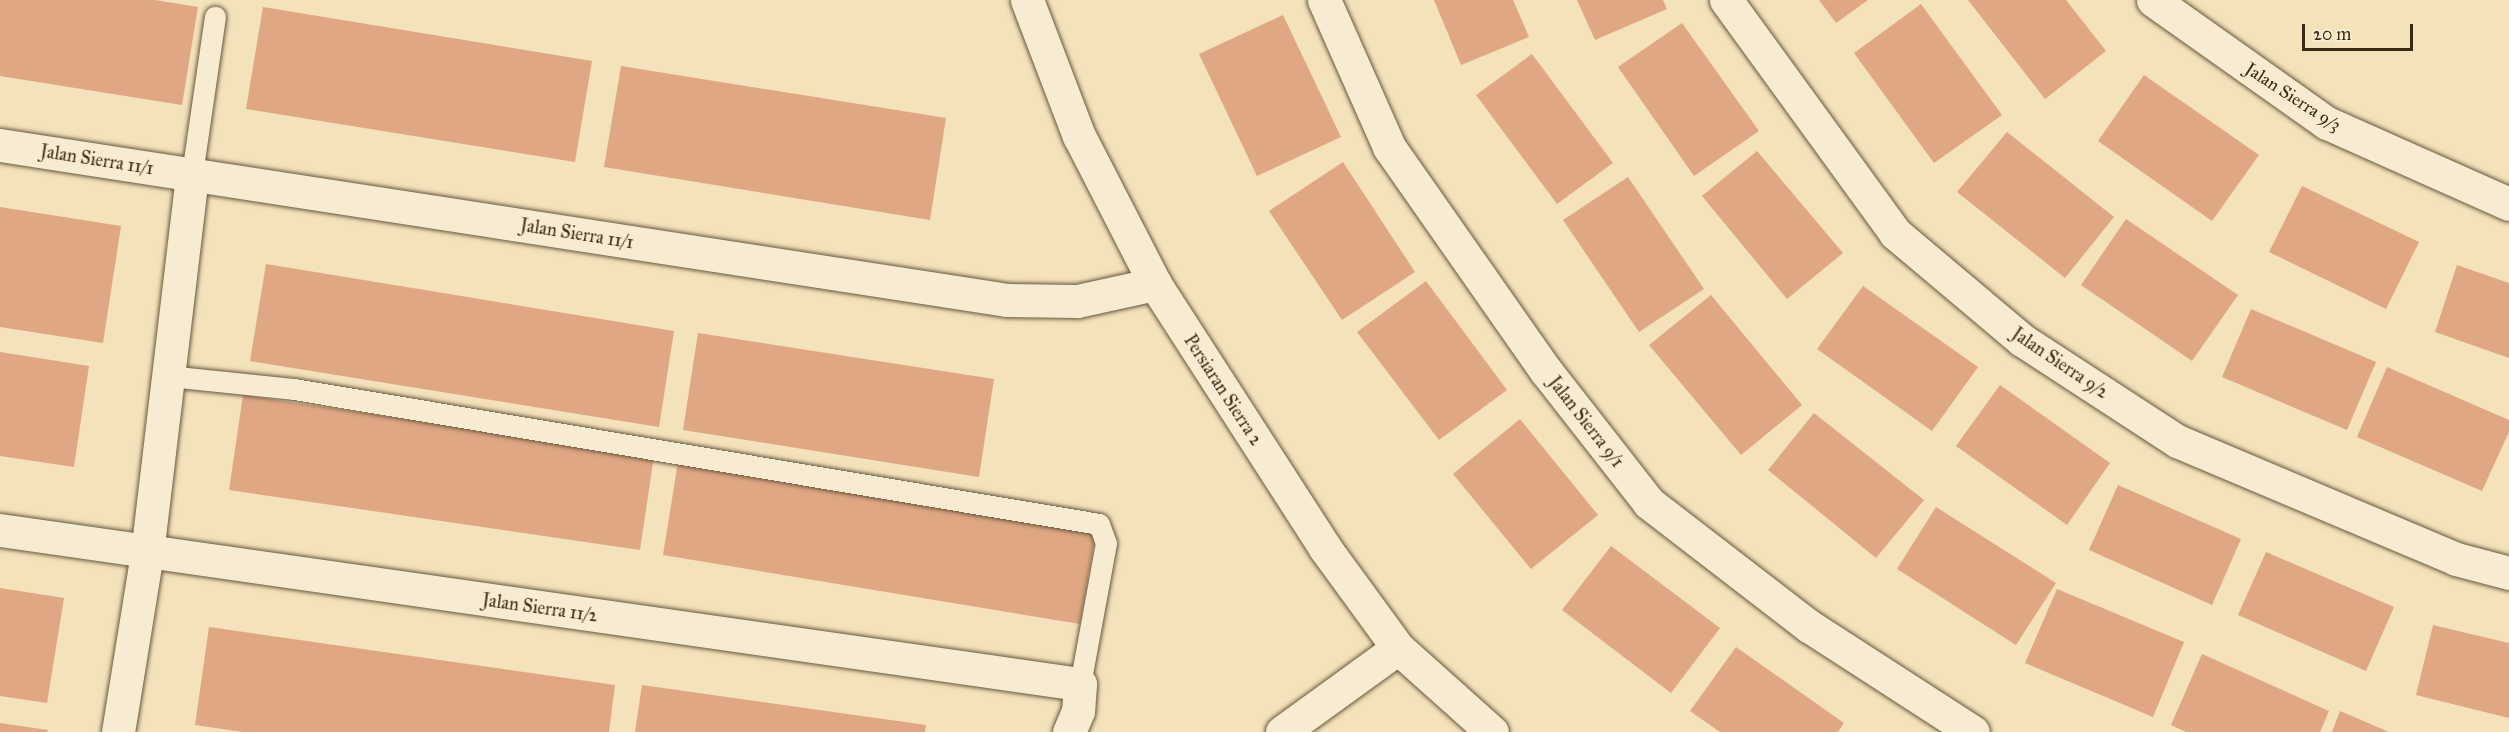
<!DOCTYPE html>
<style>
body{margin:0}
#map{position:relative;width:2509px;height:732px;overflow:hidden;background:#f3e2ba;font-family:"IM FELL Great Primer",serif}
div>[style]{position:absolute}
.building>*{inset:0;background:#dfa783}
.roads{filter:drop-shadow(0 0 2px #68583e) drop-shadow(0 0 2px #68583e)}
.service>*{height:21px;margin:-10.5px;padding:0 10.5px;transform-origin:10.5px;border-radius:10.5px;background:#f7ecd2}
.minor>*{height:33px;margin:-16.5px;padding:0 16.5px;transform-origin:16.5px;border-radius:16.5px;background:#f7ecd2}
.tertiary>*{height:33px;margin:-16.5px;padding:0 16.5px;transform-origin:16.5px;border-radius:16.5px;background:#f7ecd2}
span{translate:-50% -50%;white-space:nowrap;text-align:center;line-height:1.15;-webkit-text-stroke:5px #f7ecd2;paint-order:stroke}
.street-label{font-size:18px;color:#3a2a15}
.scale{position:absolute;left:2302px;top:24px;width:111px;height:27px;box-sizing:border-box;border:3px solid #3a2a15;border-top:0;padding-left:8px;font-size:18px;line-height:21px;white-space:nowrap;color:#3a2a15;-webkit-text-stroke:4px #f7ecd2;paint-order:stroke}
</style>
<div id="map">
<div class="building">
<i style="clip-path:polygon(0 0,155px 0,198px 7px,182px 105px,0 76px)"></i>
<i style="clip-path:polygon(1434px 0,1513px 0,1529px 37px,1461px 65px)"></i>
<i style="clip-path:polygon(1577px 0,1663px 0,1667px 9px,1595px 40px)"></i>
<i style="clip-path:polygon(1819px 0,1868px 0,1836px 23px)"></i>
<i style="clip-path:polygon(1968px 0,2066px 0,2106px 51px,2045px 99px)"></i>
<i style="clip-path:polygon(1921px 4px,2002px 115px,1934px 163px,1854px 53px)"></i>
<i style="clip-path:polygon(263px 7px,592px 61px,575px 162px,246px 109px)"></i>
<i style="clip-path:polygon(1283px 15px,1341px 137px,1257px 176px,1199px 54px)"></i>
<i style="clip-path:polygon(1682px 23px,1759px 131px,1694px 176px,1618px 67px)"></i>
<i style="clip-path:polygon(1532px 54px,1613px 163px,1557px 204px,1476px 95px)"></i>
<i style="clip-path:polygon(621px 66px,946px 118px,930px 220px,604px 167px)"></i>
<i style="clip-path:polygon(2144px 75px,2259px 155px,2212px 221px,2098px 141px)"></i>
<i style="clip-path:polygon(2007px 132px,2114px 217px,2065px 278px,1957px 192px)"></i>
<i style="clip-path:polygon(1757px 151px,1843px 253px,1787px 299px,1702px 196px)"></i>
<i style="clip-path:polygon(1343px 162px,1415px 272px,1342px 320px,1269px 211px)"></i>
<i style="clip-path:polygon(1628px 177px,1704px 289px,1639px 332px,1563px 220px)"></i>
<i style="clip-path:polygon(2302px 186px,2419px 242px,2386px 309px,2269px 252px)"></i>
<i style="clip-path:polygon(0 207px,121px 226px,103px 343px,0 327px)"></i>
<i style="clip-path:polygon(2126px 219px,2238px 295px,2192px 361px,2081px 285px)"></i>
<i style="clip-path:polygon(266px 264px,674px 331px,659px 427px,250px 361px)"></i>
<i style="clip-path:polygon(2457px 265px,2509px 283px,2509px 358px,2435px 332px)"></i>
<i style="clip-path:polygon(1426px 281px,1507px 390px,1439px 440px,1357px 332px)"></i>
<i style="clip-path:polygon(1863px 286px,1978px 367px,1932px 431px,1817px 349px)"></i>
<i style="clip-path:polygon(1711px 295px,1802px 405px,1741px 455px,1649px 345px)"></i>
<i style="clip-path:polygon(2251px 309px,2376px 362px,2347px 430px,2222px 377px)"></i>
<i style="clip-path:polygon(698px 333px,994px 379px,979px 477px,683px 430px)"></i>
<i style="clip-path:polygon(0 352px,89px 366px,74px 467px,0 456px)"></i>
<i style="clip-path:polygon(2387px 367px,2509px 420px,2509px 432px,2482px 491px,2357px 437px)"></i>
<i style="clip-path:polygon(2000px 385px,2110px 463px,2067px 525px,1956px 446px)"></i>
<i style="clip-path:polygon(243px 395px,654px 456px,640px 550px,229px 490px)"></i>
<i style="clip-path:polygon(1814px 413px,1924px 500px,1876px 558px,1768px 470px)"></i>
<i style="clip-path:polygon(1520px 419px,1598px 515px,1531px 569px,1453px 474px)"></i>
<i style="clip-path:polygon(678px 462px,1096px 531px,1080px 624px,663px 555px)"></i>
<i style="clip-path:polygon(2118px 485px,2241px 539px,2212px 605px,2089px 550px)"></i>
<i style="clip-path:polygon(1936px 507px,2056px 583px,2016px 645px,1897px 569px)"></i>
<i style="clip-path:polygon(1611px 546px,1720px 628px,1671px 693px,1562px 610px)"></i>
<i style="clip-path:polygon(2266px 552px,2394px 607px,2366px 671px,2238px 615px)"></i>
<i style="clip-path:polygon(0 588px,64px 598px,47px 703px,0 696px)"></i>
<i style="clip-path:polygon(2057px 589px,2184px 642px,2153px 717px,2025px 663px)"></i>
<i style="clip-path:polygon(2433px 625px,2509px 643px,2509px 718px,2416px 695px)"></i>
<i style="clip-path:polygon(209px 627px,615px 685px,609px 732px,243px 732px,195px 725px)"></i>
<i style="clip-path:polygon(1736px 647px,1844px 723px,1838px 732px,1720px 732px,1690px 711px)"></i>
<i style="clip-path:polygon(2202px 654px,2329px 711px,2320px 732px,2186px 732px,2171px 725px)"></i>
<i style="clip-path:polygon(642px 685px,926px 725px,925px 732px,635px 732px)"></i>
<i style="clip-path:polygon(2340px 711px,2389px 732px,2332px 732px)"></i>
<i style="clip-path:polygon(0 723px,48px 730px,47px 732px,0 732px)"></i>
</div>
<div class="roads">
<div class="service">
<i style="left:192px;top:174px;width:159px;rotate:-81.7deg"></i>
<i style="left:168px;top:376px;width:127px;rotate:5.9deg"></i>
<i style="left:294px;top:389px;width:816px;rotate:9.52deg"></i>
<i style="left:1099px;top:524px;width:20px;rotate:70deg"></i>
<i style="left:1106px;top:543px;width:143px;rotate:100.4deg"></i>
</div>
<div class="minor">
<i style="left:1324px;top:0;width:161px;rotate:66.1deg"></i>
<i style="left:1389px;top:147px;width:274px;rotate:55deg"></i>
<i style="left:1546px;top:371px;width:167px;rotate:52deg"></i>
<i style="left:1649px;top:503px;width:202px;rotate:37.6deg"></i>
<i style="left:1809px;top:626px;width:195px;rotate:32.9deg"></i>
<i style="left:1726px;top:0;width:288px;rotate:54deg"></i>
<i style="left:1895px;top:233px;width:166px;rotate:40.1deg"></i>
<i style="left:2022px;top:340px;width:185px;rotate:33.1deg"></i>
<i style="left:2177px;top:441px;width:303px;rotate:22.9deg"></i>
<i style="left:2456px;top:559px;width:55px;rotate:14.8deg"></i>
<i style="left:2153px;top:0;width:213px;rotate:35.3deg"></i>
<i style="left:2327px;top:123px;width:199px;rotate:24deg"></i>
<i style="left:0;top:145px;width:1019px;rotate:8.75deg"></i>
<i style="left:1007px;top:300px;width:70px;rotate:0.8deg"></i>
<i style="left:1077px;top:301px;width:80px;rotate:-12.3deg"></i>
<i style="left:0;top:530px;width:1091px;rotate:8.12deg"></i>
<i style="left:1080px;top:684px;width:27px;rotate:94deg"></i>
<i style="left:1078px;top:711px;width:23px;rotate:113deg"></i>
<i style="left:118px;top:732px;width:181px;rotate:-80.8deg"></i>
<i style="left:147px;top:553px;width:382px;rotate:-83.2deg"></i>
</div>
<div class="tertiary">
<i style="left:1027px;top:0;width:146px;rotate:69.1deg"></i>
<i style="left:1079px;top:136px;width:166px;rotate:62.8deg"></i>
<i style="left:1155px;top:284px;width:314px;rotate:57.2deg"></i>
<i style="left:1325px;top:548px;width:124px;rotate:53.9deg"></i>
<i style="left:1398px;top:648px;width:126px;rotate:41.8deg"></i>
<i style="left:1282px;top:732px;width:143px;rotate:-35.9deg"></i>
</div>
</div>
<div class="street-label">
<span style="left:2293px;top:97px;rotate:33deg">Jalan Sierra 9/3</span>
<span style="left:97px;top:160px;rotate:9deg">Jalan Sierra 11/1</span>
<span style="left:577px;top:234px;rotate:9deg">Jalan Sierra 11/1</span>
<span style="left:2060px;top:363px;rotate:34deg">Jalan Sierra 9/2</span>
<span style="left:1223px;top:390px;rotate:57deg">Persiaran Sierra 2</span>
<span style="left:1586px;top:422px;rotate:52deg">Jalan Sierra 9/1</span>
<span style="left:540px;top:608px;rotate:8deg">Jalan Sierra 11/2</span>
</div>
<div class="scale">20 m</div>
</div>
